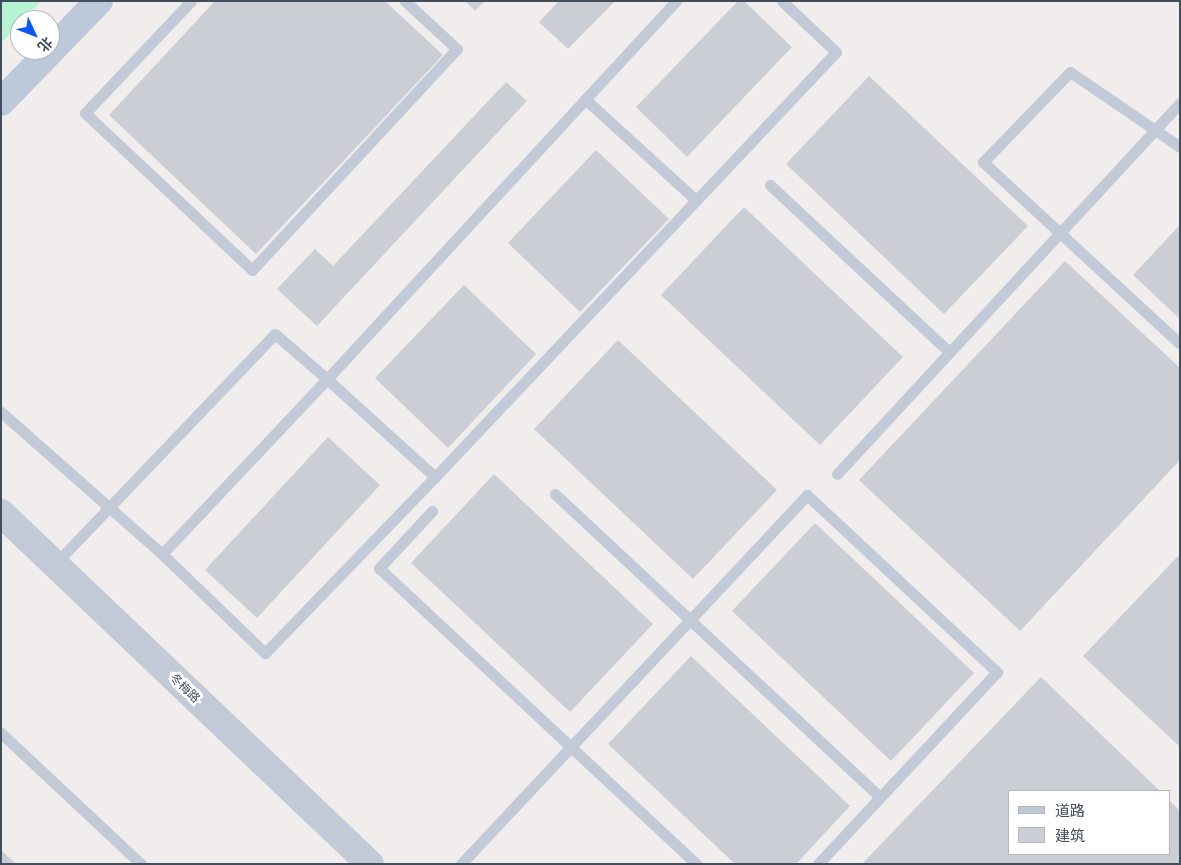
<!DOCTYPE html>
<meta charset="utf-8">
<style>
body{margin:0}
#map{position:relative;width:1181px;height:865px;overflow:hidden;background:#f0edec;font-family:"PT Sans Narrow","Noto Sans SC",sans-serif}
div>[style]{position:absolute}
.green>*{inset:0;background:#b6f3d3}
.building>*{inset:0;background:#cbced5}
.service>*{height:11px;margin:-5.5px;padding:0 5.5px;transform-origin:5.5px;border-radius:5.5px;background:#c1cad6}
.tertiary>*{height:28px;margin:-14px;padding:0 14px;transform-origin:14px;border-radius:14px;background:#c1cad6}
.secondary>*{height:28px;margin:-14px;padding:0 14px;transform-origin:14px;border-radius:14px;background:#bdc8d8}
span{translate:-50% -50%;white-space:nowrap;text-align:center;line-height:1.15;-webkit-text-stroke:5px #fff;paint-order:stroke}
.street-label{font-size:12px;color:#434e5c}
.frame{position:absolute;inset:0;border:2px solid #434e5c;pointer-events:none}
.legend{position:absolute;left:1008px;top:790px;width:162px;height:65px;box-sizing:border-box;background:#fff;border:1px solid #b4b8be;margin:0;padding:6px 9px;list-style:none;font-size:15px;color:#434e5c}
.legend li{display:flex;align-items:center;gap:10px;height:25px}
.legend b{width:25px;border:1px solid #b4b8be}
.north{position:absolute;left:10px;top:10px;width:50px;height:50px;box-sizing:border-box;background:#fff;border:1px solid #b4b8be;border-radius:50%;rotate:133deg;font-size:14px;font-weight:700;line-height:20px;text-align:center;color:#434e5c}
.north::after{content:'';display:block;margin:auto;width:18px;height:22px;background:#0857ee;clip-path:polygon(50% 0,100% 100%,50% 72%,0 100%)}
</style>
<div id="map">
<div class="green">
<i style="clip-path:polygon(1px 1px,41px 1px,1px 43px)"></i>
</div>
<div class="building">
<i style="clip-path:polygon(215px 1px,385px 1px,443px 55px,256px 254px,109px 115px)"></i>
<i style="clip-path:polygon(465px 1px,485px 1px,475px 11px)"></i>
<i style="clip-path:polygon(559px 1px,615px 1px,568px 49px,539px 22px)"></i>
<i style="clip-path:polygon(738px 1px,744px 1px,792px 47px,687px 157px,636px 107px)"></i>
<i style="clip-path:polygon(869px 76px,1028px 226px,944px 314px,786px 164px)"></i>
<i style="clip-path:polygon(506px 82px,527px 101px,317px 326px,277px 289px,315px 249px,333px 266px)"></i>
<i style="clip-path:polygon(596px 150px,669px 219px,580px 312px,508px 243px)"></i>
<i style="clip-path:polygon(744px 207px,903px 357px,820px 445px,661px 295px)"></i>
<i style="clip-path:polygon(1180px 225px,1180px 319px,1133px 275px)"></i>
<i style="clip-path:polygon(1065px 261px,1180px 368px,1180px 460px,1020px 631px,859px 480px)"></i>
<i style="clip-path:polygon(464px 285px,536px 354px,448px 448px,375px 378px)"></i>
<i style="clip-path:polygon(618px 340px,777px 490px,693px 579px,534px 429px)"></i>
<i style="clip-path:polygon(328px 437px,380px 485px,257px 618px,205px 570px)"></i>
<i style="clip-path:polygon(494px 474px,653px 624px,570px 712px,411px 563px)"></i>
<i style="clip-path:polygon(815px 523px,974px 673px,891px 761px,732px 611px)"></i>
<i style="clip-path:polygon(1180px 554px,1180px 747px,1083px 656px)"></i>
<i style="clip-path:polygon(691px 656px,850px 806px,796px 864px,735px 864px,608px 744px)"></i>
<i style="clip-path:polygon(1041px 677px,1160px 791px,1010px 791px,1010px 854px,1170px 854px,1170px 801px,1180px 811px,1180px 864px,862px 864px)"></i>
<i style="clip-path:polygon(1px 850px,16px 864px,1px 864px)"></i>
</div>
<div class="service">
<i style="left:191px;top:1px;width:154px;rotate:133.4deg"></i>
<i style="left:85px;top:113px;width:229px;rotate:43.2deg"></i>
<i style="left:252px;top:270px;width:301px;rotate:-47.2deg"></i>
<i style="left:457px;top:49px;width:71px;rotate:-137.3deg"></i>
<i style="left:585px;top:99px;width:150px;rotate:42.3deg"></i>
<i style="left:1180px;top:147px;width:133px;rotate:-145.7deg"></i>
<i style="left:1070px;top:72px;width:125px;rotate:134deg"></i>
<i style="left:983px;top:162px;width:268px;rotate:42.7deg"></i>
<i style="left:770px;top:185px;width:245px;rotate:43deg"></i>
<i style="left:1px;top:412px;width:215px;rotate:41.4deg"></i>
<i style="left:162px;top:554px;width:241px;rotate:-46.7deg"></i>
<i style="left:327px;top:379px;width:146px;rotate:42.2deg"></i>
<i style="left:435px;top:477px;width:584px;rotate:-46.66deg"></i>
<i style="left:836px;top:52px;width:74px;rotate:-136.6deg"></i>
<i style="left:837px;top:474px;width:505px;rotate:-47.25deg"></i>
<i style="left:555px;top:494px;width:444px;rotate:43deg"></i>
<i style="left:432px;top:511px;width:78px;rotate:132.9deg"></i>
<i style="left:379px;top:568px;width:434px;rotate:43deg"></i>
<i style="left:162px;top:554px;width:143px;rotate:43.9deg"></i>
<i style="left:265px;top:653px;width:245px;rotate:-46deg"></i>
<i style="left:55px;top:564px;width:318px;rotate:-46.3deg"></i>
<i style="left:275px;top:334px;width:69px;rotate:40.9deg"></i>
<i style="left:327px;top:379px;width:514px;rotate:-47.28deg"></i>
<i style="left:1px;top:733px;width:192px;rotate:43.1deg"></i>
<i style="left:461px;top:864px;width:506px;rotate:-46.84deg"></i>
<i style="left:807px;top:495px;width:260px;rotate:43deg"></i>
<i style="left:997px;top:672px;width:262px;rotate:133deg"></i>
</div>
<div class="tertiary">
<i style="left:1px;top:513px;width:509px;rotate:43.57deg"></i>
</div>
<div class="secondary">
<i style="left:1px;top:102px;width:141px;rotate:-45.9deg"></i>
</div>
<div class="street-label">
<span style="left:185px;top:688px;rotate:44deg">冬梅路</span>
</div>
<div class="frame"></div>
<ul class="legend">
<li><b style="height:6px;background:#bdc8d8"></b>道路</li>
<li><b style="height:14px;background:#cbced5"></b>建筑</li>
</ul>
<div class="north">北</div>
</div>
